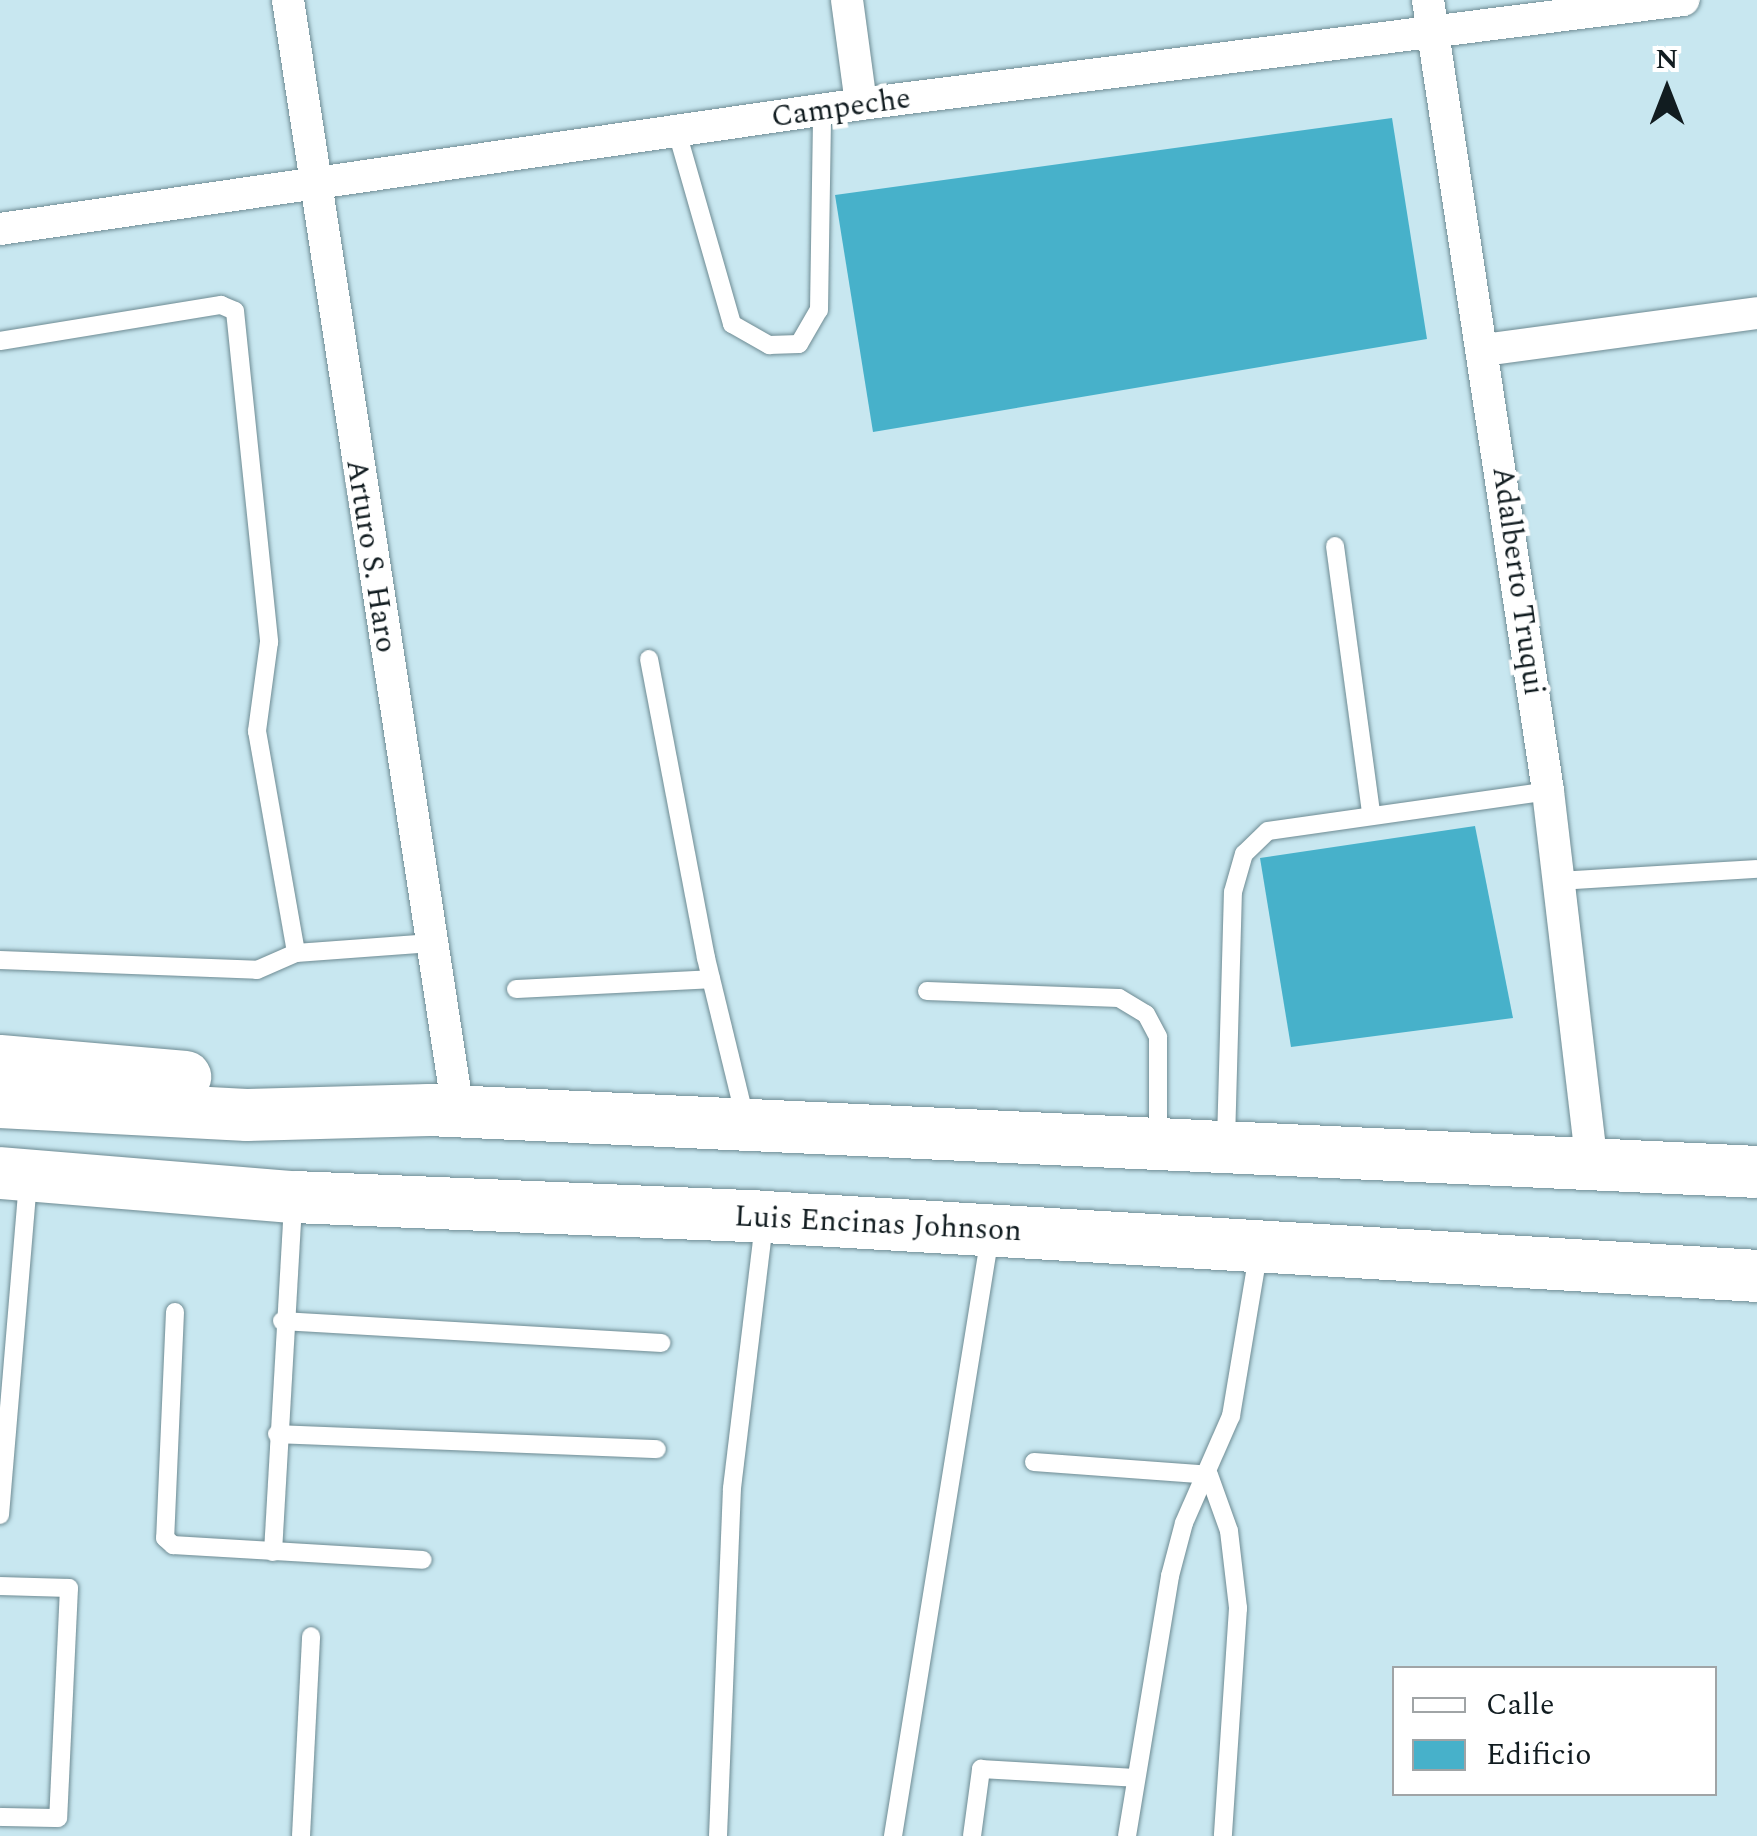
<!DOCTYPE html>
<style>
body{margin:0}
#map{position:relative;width:1757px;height:1836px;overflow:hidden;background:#c8e7f0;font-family:Spectral,serif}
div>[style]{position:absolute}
.building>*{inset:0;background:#47b1ca}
.roads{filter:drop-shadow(0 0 2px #6e8b93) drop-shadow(0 0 2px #6e8b93)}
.lane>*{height:18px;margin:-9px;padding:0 9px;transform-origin:9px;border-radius:9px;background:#fff}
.street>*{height:32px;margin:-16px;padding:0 16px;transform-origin:16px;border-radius:16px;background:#fff}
.primary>*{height:52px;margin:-26px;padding:0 26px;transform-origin:26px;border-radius:26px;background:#fff}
span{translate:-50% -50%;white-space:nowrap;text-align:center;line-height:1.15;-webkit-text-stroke:9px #fff;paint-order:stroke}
.street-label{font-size:30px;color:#111c20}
.legend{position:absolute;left:1392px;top:1666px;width:325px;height:130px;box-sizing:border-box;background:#fff;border:2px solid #a0a4a6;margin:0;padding:12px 18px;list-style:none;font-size:30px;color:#111c20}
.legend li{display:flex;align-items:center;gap:20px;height:50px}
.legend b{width:50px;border:2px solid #a0a4a6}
.north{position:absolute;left:1617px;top:40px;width:100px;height:100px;-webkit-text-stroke:8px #fff;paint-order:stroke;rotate:0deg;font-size:28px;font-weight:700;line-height:40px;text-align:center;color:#111c20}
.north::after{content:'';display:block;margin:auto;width:35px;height:45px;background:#111c20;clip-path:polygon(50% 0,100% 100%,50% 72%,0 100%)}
</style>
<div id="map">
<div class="building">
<i style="clip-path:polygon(1392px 118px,1427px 339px,873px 432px,835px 195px)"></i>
<i style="clip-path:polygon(1475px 826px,1513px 1018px,1291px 1047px,1260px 858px)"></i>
</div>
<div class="roads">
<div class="lane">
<i style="left:677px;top:132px;width:200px;rotate:74deg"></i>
<i style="left:732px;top:324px;width:43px;rotate:29.6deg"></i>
<i style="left:769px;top:345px;width:30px;rotate:-2deg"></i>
<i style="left:799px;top:344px;width:39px;rotate:-60deg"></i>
<i style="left:819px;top:310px;width:199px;rotate:-89.1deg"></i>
<i style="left:0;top:341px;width:224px;rotate:-9.3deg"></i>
<i style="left:221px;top:305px;width:15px;rotate:23deg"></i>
<i style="left:235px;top:311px;width:333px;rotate:84.1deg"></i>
<i style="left:269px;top:642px;width:90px;rotate:97.7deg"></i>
<i style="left:257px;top:731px;width:225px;rotate:80deg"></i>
<i style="left:1335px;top:546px;width:268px;rotate:82.3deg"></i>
<i style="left:649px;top:659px;width:304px;rotate:79.2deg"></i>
<i style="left:706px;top:958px;width:165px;rotate:76.3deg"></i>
<i style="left:1559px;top:881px;width:198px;rotate:-3.5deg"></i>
<i style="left:0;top:960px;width:257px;rotate:2.2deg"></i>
<i style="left:257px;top:970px;width:43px;rotate:-23.6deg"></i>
<i style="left:296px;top:953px;width:136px;rotate:-4.2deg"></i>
<i style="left:516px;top:989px;width:195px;rotate:-2.9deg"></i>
<i style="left:927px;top:991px;width:192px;rotate:2.1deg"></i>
<i style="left:1119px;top:998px;width:31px;rotate:31deg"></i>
<i style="left:1146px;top:1014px;width:26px;rotate:62deg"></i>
<i style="left:1158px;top:1037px;width:101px;rotate:90deg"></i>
<i style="left:1226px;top:1141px;width:249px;rotate:-88.4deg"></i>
<i style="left:1233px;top:892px;width:40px;rotate:-74deg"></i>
<i style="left:1244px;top:854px;width:33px;rotate:-44deg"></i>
<i style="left:1268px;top:831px;width:283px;rotate:-8.1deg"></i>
<i style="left:175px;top:1312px;width:226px;rotate:92.5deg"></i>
<i style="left:165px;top:1538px;width:11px;rotate:41deg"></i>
<i style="left:173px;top:1545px;width:250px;rotate:3.4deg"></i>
<i style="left:282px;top:1321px;width:380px;rotate:3.3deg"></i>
<i style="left:277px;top:1434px;width:380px;rotate:2.3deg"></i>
<i style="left:1034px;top:1462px;width:175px;rotate:4.2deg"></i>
<i style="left:1209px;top:1475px;width:59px;rotate:70.3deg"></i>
<i style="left:1229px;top:1531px;width:78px;rotate:83.3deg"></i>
<i style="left:1238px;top:1608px;width:228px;rotate:93.8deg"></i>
<i style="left:0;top:1515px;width:335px;rotate:-85.2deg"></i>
<i style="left:273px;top:1552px;width:351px;rotate:-86.7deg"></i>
<i style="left:0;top:1586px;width:69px;rotate:1.7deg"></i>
<i style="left:69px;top:1588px;width:230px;rotate:92.7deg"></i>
<i style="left:58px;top:1818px;width:58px;rotate:-179deg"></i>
<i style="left:301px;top:1836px;width:200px;rotate:-87.1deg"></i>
<i style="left:718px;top:1836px;width:348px;rotate:-87.7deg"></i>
<i style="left:732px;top:1488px;width:268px;rotate:-83.1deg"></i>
<i style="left:893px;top:1836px;width:608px;rotate:-80.82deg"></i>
<i style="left:972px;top:1836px;width:68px;rotate:-82.3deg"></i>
<i style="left:981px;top:1769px;width:154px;rotate:3.3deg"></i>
<i style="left:1127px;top:1836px;width:264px;rotate:-80.6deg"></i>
<i style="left:1170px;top:1576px;width:55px;rotate:-75.2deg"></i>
<i style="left:1184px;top:1523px;width:117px;rotate:-66.3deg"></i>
<i style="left:1231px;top:1416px;width:169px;rotate:-80.5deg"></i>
</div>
<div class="street">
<i style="left:288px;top:0;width:1124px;rotate:81.3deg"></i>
<i style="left:847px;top:0;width:105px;rotate:82.3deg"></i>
<i style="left:1428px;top:0;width:800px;rotate:81.37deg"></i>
<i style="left:1548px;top:791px;width:377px;rotate:83.3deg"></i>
<i style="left:0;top:229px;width:870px;rotate:-8.26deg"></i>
<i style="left:861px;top:104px;width:829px;rotate:-7.21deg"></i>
<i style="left:1484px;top:350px;width:275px;rotate:-7.7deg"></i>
</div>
<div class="primary">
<i style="left:0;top:1061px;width:186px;rotate:4.9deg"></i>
<i style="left:0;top:1102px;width:247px;rotate:3deg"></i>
<i style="left:247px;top:1115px;width:182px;rotate:-1.6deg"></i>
<i style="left:429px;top:1110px;width:1329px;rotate:2.67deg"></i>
<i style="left:0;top:1173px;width:295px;rotate:4.7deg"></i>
<i style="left:294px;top:1197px;width:471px;rotate:2.4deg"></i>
<i style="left:765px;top:1217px;width:994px;rotate:3.4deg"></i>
</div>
</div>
<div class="street-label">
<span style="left:841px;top:108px;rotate:-8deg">Campeche</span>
<span style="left:371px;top:556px;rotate:81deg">Arturo S. Haro</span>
<span style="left:1518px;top:581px;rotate:82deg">Adalberto Truqui</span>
<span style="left:878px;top:1224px;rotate:3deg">Luis Encinas Johnson</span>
</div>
<ul class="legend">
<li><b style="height:12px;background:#fff"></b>Calle</li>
<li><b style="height:28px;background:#47b1ca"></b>Edificio</li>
</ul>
<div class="north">N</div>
</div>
